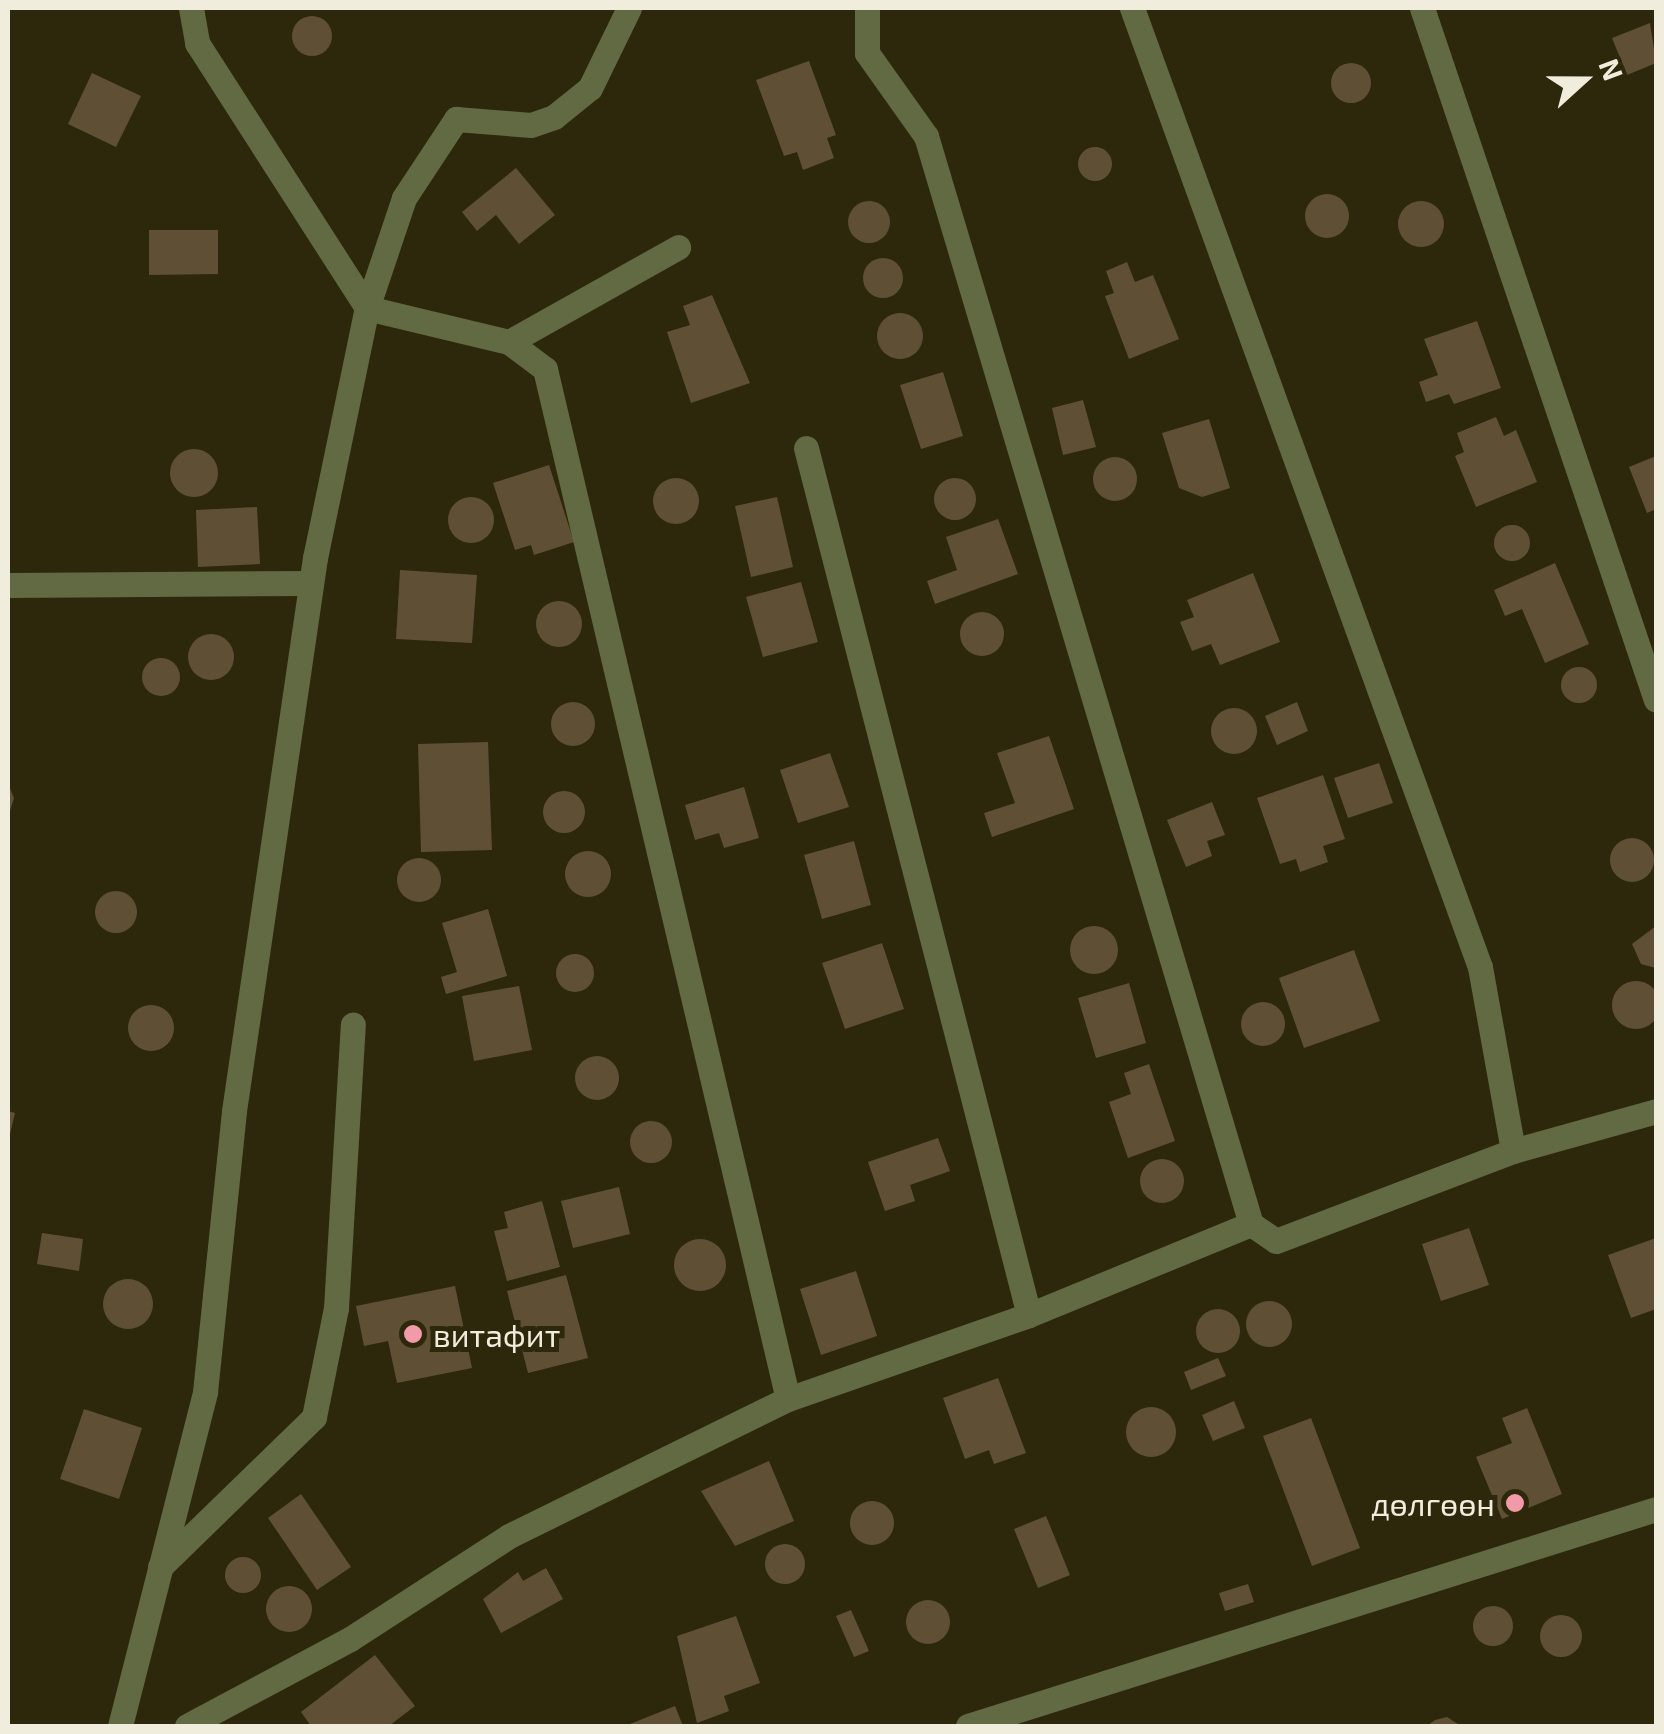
<!DOCTYPE html>
<meta charset="utf-8">
<style>
body{margin:0}
#map{position:relative;width:1664px;height:1734px;overflow:hidden;background:#2d280b;font-family:"Exo 2",sans-serif}
div>[style]{position:absolute}
.building>*{inset:0;background:#5f5035}
.round{border-radius:50%}
.minor>*{height:25px;margin:-12.5px;padding:0 12.5px;transform-origin:12.5px;border-radius:12.5px;background:#616a42}
.dots>*{width:28px;height:28px;translate:-50% -50%;box-sizing:border-box;border:5px solid #2d280b;border-radius:50%}
span{translate:-50% -50%;white-space:nowrap;text-align:center;line-height:1.15;-webkit-text-stroke:10px #2d280b;paint-order:stroke}
.poi-label{font-size:32px;color:#f0eddc}
.left{translate:0 -50%;text-align:left}
.right{translate:-100% -50%;text-align:right}
.frame{position:absolute;inset:0;border:10px solid #f0eddc;pointer-events:none}
.north{position:absolute;left:1534px;top:30px;width:100px;height:100px;-webkit-text-stroke:8px #2d280b;paint-order:stroke;rotate:69deg;font-size:28px;font-weight:700;line-height:40px;text-align:center;color:#f0eddc}
.north::after{content:'';display:block;margin:auto;width:35px;height:45px;background:#f0eddc;clip-path:polygon(50% 0,100% 100%,50% 72%,0 100%)}
</style>
<div id="map">
<div class="building">
<i class="round" style="left:292px;top:16px;width:40px;height:40px"></i>
<i style="clip-path:polygon(1650px 23px,1656px 63px,1627px 75px,1612px 38px)"></i>
<i style="clip-path:polygon(809px 61px,836px 135px,827px 138px,834px 158px,803px 170px,797px 152px,784px 156px,756px 80px)"></i>
<i class="round" style="left:1331px;top:63px;width:40px;height:40px"></i>
<i style="clip-path:polygon(92px 73px,141px 96px,116px 147px,68px 124px)"></i>
<i class="round" style="left:1078px;top:147px;width:34px;height:34px"></i>
<i style="clip-path:polygon(516px 168px,555px 215px,519px 244px,496px 215px,477px 231px,462px 212px)"></i>
<i class="round" style="left:1305px;top:194px;width:44px;height:44px"></i>
<i class="round" style="left:1398px;top:201px;width:46px;height:46px"></i>
<i class="round" style="left:848px;top:201px;width:42px;height:42px"></i>
<i style="clip-path:polygon(149px 230px,218px 230px,218px 274px,149px 275px)"></i>
<i class="round" style="left:863px;top:258px;width:40px;height:40px"></i>
<i style="clip-path:polygon(1127px 262px,1135px 282px,1153px 275px,1179px 339px,1129px 359px,1105px 296px,1114px 293px,1106px 271px)"></i>
<i style="clip-path:polygon(712px 295px,750px 383px,691px 403px,667px 332px,690px 325px,683px 306px)"></i>
<i class="round" style="left:877px;top:313px;width:46px;height:46px"></i>
<i style="clip-path:polygon(1477px 321px,1501px 388px,1454px 404px,1449px 394px,1426px 402px,1419px 382px,1438px 375px,1424px 339px)"></i>
<i style="clip-path:polygon(943px 372px,963px 436px,921px 449px,900px 385px)"></i>
<i style="clip-path:polygon(1083px 400px,1096px 447px,1063px 455px,1052px 408px)"></i>
<i style="clip-path:polygon(1496px 417px,1504px 436px,1516px 430px,1537px 482px,1476px 507px,1455px 456px,1464px 452px,1457px 433px)"></i>
<i style="clip-path:polygon(1209px 419px,1230px 488px,1202px 497px,1179px 488px,1162px 433px)"></i>
<i class="round" style="left:170px;top:449px;width:48px;height:48px"></i>
<i style="clip-path:polygon(1656px 456px,1656px 509px,1647px 513px,1629px 467px)"></i>
<i class="round" style="left:1093px;top:457px;width:44px;height:44px"></i>
<i style="clip-path:polygon(549px 465px,574px 542px,534px 555px,531px 545px,515px 550px,493px 483px)"></i>
<i class="round" style="left:653px;top:478px;width:46px;height:46px"></i>
<i class="round" style="left:934px;top:478px;width:42px;height:42px"></i>
<i style="clip-path:polygon(777px 497px,793px 567px,751px 577px,735px 506px)"></i>
<i class="round" style="left:448px;top:497px;width:46px;height:46px"></i>
<i style="clip-path:polygon(257px 507px,260px 564px,198px 567px,196px 510px)"></i>
<i style="clip-path:polygon(998px 519px,1018px 574px,935px 604px,927px 581px,957px 570px,946px 537px)"></i>
<i class="round" style="left:1494px;top:525px;width:36px;height:36px"></i>
<i style="clip-path:polygon(1555px 563px,1589px 644px,1545px 663px,1522px 609px,1505px 616px,1494px 590px)"></i>
<i style="clip-path:polygon(400px 570px,477px 575px,472px 643px,396px 639px)"></i>
<i style="clip-path:polygon(1253px 573px,1280px 642px,1220px 665px,1211px 644px,1192px 651px,1180px 622px,1194px 617px,1187px 600px)"></i>
<i style="clip-path:polygon(801px 582px,818px 642px,763px 657px,746px 597px)"></i>
<i class="round" style="left:536px;top:601px;width:46px;height:46px"></i>
<i class="round" style="left:960px;top:612px;width:44px;height:44px"></i>
<i class="round" style="left:188px;top:634px;width:46px;height:46px"></i>
<i class="round" style="left:142px;top:658px;width:38px;height:38px"></i>
<i class="round" style="left:1561px;top:667px;width:36px;height:36px"></i>
<i style="clip-path:polygon(1297px 702px,1308px 731px,1277px 745px,1265px 716px)"></i>
<i class="round" style="left:551px;top:702px;width:44px;height:44px"></i>
<i class="round" style="left:1211px;top:708px;width:46px;height:46px"></i>
<i style="clip-path:polygon(1049px 736px,1074px 809px,992px 837px,984px 813px,1015px 803px,997px 753px)"></i>
<i style="clip-path:polygon(488px 742px,492px 850px,421px 852px,418px 744px)"></i>
<i style="clip-path:polygon(830px 753px,849px 807px,798px 823px,780px 770px)"></i>
<i style="clip-path:polygon(1379px 763px,1393px 803px,1348px 818px,1334px 778px)"></i>
<i style="clip-path:polygon(1323px 775px,1345px 839px,1323px 846px,1328px 862px,1300px 872px,1296px 859px,1280px 864px,1257px 798px)"></i>
<i style="clip-path:polygon(8px 784px,14px 798px,8px 817px)"></i>
<i style="clip-path:polygon(744px 787px,759px 838px,724px 848px,719px 833px,695px 840px,685px 805px)"></i>
<i class="round" style="left:543px;top:791px;width:42px;height:42px"></i>
<i style="clip-path:polygon(1212px 802px,1225px 835px,1207px 841px,1212px 856px,1186px 867px,1167px 820px)"></i>
<i class="round" style="left:1610px;top:838px;width:44px;height:44px"></i>
<i style="clip-path:polygon(854px 841px,871px 905px,822px 919px,804px 855px)"></i>
<i class="round" style="left:565px;top:851px;width:46px;height:46px"></i>
<i class="round" style="left:397px;top:858px;width:44px;height:44px"></i>
<i class="round" style="left:95px;top:891px;width:42px;height:42px"></i>
<i style="clip-path:polygon(488px 909px,507px 976px,446px 994px,441px 977px,457px 972px,442px 923px)"></i>
<i style="clip-path:polygon(1656px 926px,1656px 968px,1641px 964px,1632px 944px)"></i>
<i class="round" style="left:1070px;top:926px;width:48px;height:48px"></i>
<i style="clip-path:polygon(882px 943px,904px 1009px,845px 1029px,822px 963px)"></i>
<i style="clip-path:polygon(1354px 950px,1380px 1021px,1304px 1048px,1279px 978px)"></i>
<i class="round" style="left:556px;top:954px;width:38px;height:38px"></i>
<i class="round" style="left:1612px;top:981px;width:48px;height:48px"></i>
<i style="clip-path:polygon(1129px 983px,1146px 1043px,1096px 1058px,1078px 998px)"></i>
<i style="clip-path:polygon(519px 986px,532px 1050px,474px 1061px,462px 996px)"></i>
<i class="round" style="left:1241px;top:1002px;width:44px;height:44px"></i>
<i class="round" style="left:128px;top:1005px;width:46px;height:46px"></i>
<i class="round" style="left:575px;top:1056px;width:44px;height:44px"></i>
<i style="clip-path:polygon(1149px 1064px,1175px 1141px,1128px 1158px,1109px 1102px,1131px 1094px,1124px 1073px)"></i>
<i style="clip-path:polygon(8px 1111px,15px 1113px,9px 1138px,8px 1138px)"></i>
<i class="round" style="left:630px;top:1121px;width:42px;height:42px"></i>
<i style="clip-path:polygon(938px 1138px,950px 1171px,910px 1185px,915px 1201px,885px 1211px,868px 1162px)"></i>
<i class="round" style="left:1140px;top:1159px;width:44px;height:44px"></i>
<i style="clip-path:polygon(619px 1187px,630px 1234px,573px 1248px,561px 1201px)"></i>
<i style="clip-path:polygon(542px 1201px,560px 1267px,507px 1281px,494px 1231px,508px 1228px,504px 1212px)"></i>
<i style="clip-path:polygon(1469px 1228px,1489px 1285px,1441px 1301px,1422px 1244px)"></i>
<i style="clip-path:polygon(42px 1233px,83px 1239px,79px 1271px,37px 1264px)"></i>
<i style="clip-path:polygon(1656px 1238px,1656px 1309px,1631px 1318px,1608px 1255px)"></i>
<i class="round" style="left:674px;top:1239px;width:52px;height:52px"></i>
<i style="clip-path:polygon(856px 1271px,877px 1336px,821px 1355px,800px 1289px)"></i>
<i style="clip-path:polygon(566px 1275px,588px 1358px,528px 1373px,507px 1291px)"></i>
<i class="round" style="left:103px;top:1279px;width:50px;height:50px"></i>
<i style="clip-path:polygon(455px 1286px,472px 1368px,397px 1383px,388px 1341px,364px 1346px,356px 1306px)"></i>
<i class="round" style="left:1246px;top:1301px;width:46px;height:46px"></i>
<i class="round" style="left:1196px;top:1309px;width:44px;height:44px"></i>
<i style="clip-path:polygon(1218px 1358px,1226px 1376px,1191px 1390px,1184px 1372px)"></i>
<i style="clip-path:polygon(998px 1378px,1026px 1453px,994px 1464px,989px 1450px,965px 1459px,943px 1398px)"></i>
<i style="clip-path:polygon(1234px 1401px,1245px 1428px,1213px 1441px,1202px 1415px)"></i>
<i class="round" style="left:1126px;top:1407px;width:50px;height:50px"></i>
<i style="clip-path:polygon(1527px 1408px,1562px 1494px,1502px 1519px,1476px 1457px,1512px 1443px,1502px 1418px)"></i>
<i style="clip-path:polygon(84px 1409px,142px 1428px,119px 1499px,60px 1479px)"></i>
<i style="clip-path:polygon(1311px 1418px,1360px 1548px,1312px 1566px,1263px 1436px)"></i>
<i style="clip-path:polygon(769px 1461px,794px 1521px,735px 1546px,701px 1491px)"></i>
<i style="clip-path:polygon(301px 1494px,351px 1567px,317px 1590px,268px 1518px)"></i>
<i class="round" style="left:850px;top:1501px;width:44px;height:44px"></i>
<i style="clip-path:polygon(1046px 1516px,1070px 1575px,1038px 1588px,1014px 1529px)"></i>
<i class="round" style="left:765px;top:1544px;width:40px;height:40px"></i>
<i class="round" style="left:225px;top:1557px;width:36px;height:36px"></i>
<i style="clip-path:polygon(546px 1568px,563px 1599px,501px 1633px,483px 1599px,518px 1572px,523px 1581px)"></i>
<i style="clip-path:polygon(1248px 1584px,1254px 1602px,1225px 1611px,1219px 1593px)"></i>
<i class="round" style="left:266px;top:1586px;width:46px;height:46px"></i>
<i class="round" style="left:906px;top:1600px;width:44px;height:44px"></i>
<i class="round" style="left:1473px;top:1606px;width:40px;height:40px"></i>
<i style="clip-path:polygon(851px 1610px,869px 1651px,854px 1657px,836px 1616px)"></i>
<i class="round" style="left:1540px;top:1615px;width:42px;height:42px"></i>
<i style="clip-path:polygon(736px 1616px,760px 1683px,724px 1696px,729px 1711px,697px 1723px,677px 1636px)"></i>
<i style="clip-path:polygon(375px 1655px,415px 1706px,389px 1726px,311px 1726px,301px 1712px)"></i>
<i style="clip-path:polygon(675px 1706px,683px 1726px,625px 1726px)"></i>
<i style="clip-path:polygon(1447px 1717px,1461px 1726px,1427px 1726px,1435px 1720px)"></i>
</div>
<div class="minor">
<i style="left:191px;top:8px;width:36px;rotate:80deg"></i>
<i style="left:197px;top:43px;width:315px;rotate:57.3deg"></i>
<i style="left:367px;top:308px;width:146px;rotate:13.5deg"></i>
<i style="left:509px;top:342px;width:45px;rotate:36.9deg"></i>
<i style="left:545px;top:369px;width:1058px;rotate:76.73deg"></i>
<i style="left:867px;top:8px;width:45px;rotate:90deg"></i>
<i style="left:867px;top:53px;width:102px;rotate:54.6deg"></i>
<i style="left:926px;top:136px;width:1136px;rotate:73.37deg"></i>
<i style="left:1132px;top:8px;width:1020px;rotate:70.06deg"></i>
<i style="left:1480px;top:967px;width:187px;rotate:79.8deg"></i>
<i style="left:1422px;top:8px;width:730px;rotate:71.32deg"></i>
<i style="left:509px;top:342px;width:194px;rotate:-29.3deg"></i>
<i style="left:806px;top:448px;width:895px;rotate:75.58deg"></i>
<i style="left:8px;top:585px;width:303px;rotate:-0.4deg"></i>
<i style="left:160px;top:1567px;width:215px;rotate:-44.2deg"></i>
<i style="left:314px;top:1417px;width:111px;rotate:-78.6deg"></i>
<i style="left:336px;top:1308px;width:284px;rotate:-86.6deg"></i>
<i style="left:120px;top:1726px;width:345px;rotate:-75.7deg"></i>
<i style="left:205px;top:1392px;width:282px;rotate:-84.1deg"></i>
<i style="left:234px;top:1111px;width:559px;rotate:-81.67deg"></i>
<i style="left:315px;top:558px;width:255px;rotate:-78.3deg"></i>
<i style="left:367px;top:308px;width:116px;rotate:-71.4deg"></i>
<i style="left:404px;top:198px;width:95px;rotate:-56.6deg"></i>
<i style="left:456px;top:119px;width:75px;rotate:4.6deg"></i>
<i style="left:531px;top:125px;width:24px;rotate:-19deg"></i>
<i style="left:554px;top:117px;width:46px;rotate:-38.9deg"></i>
<i style="left:590px;top:88px;width:89px;rotate:-64deg"></i>
<i style="left:187px;top:1726px;width:185px;rotate:-28.1deg"></i>
<i style="left:350px;top:1639px;width:189px;rotate:-32.9deg"></i>
<i style="left:509px;top:1536px;width:311px;rotate:-26.2deg"></i>
<i style="left:788px;top:1399px;width:255px;rotate:-19.2deg"></i>
<i style="left:1029px;top:1315px;width:240px;rotate:-22.3deg"></i>
<i style="left:1251px;top:1224px;width:30px;rotate:34deg"></i>
<i style="left:1276px;top:1241px;width:254px;rotate:-20.8deg"></i>
<i style="left:1513px;top:1151px;width:148px;rotate:-15.6deg"></i>
<i style="left:968px;top:1726px;width:721px;rotate:-17.51deg"></i>
</div>
<div class="dots">
<i style="left:413px;top:1334px;background:#f39aa8"></i>
<i style="left:1515px;top:1503px;background:#f39aa8"></i>
</div>
<div class="poi-label">
<span class="left" style="left:433px;top:1334px">витафит</span>
<span class="right" style="left:1495px;top:1503px">дөлгөөн</span>
</div>
<div class="frame"></div>
<div class="north">N</div>
</div>
